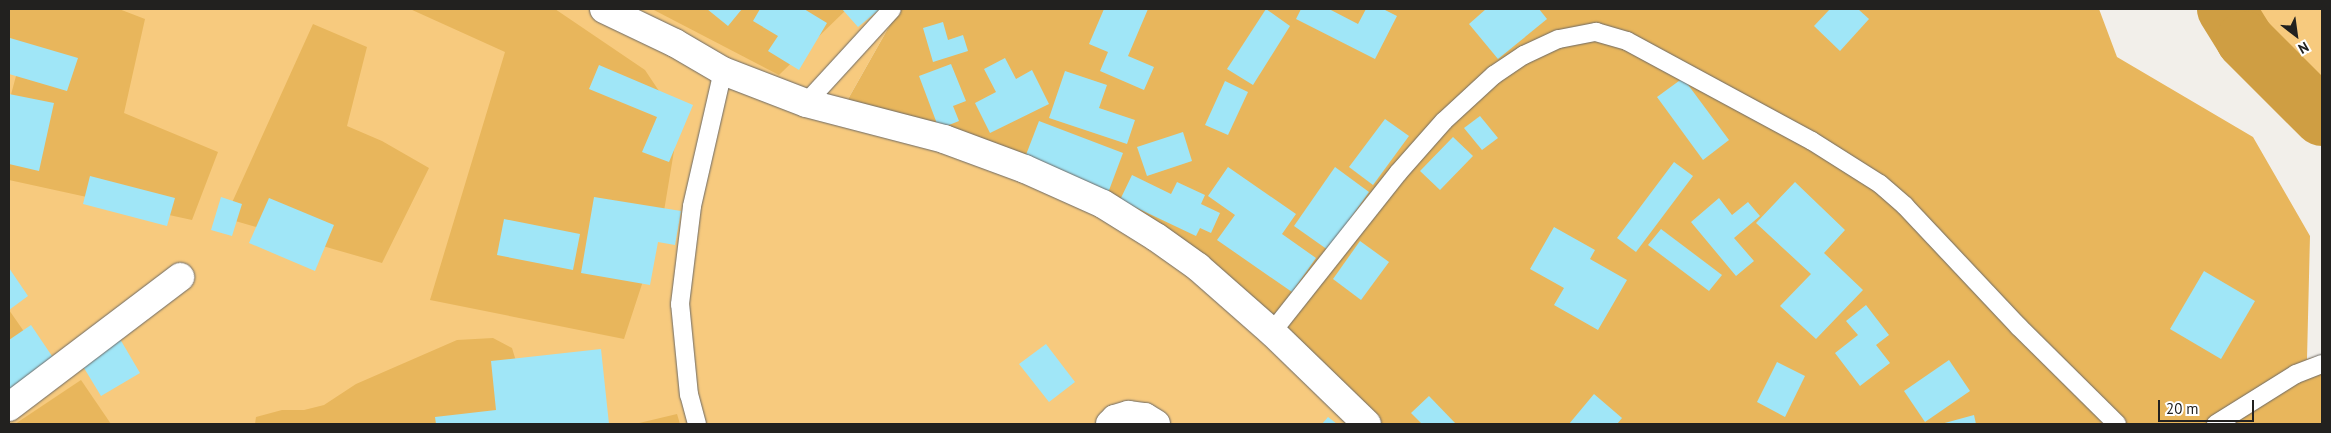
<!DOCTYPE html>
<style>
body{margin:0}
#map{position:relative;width:2331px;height:433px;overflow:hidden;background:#f2efea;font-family:"PT Sans",sans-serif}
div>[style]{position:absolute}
.green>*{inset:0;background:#f7ca7e}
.forest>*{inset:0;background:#e8b65c}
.river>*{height:58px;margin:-29px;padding:0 29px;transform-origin:29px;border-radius:29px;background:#cf9e43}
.building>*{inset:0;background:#a0e6f7}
.roads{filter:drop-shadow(0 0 1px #6b6864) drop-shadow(0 0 1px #6b6864)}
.service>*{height:18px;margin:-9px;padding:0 9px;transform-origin:9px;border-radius:9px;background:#fff}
.minor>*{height:28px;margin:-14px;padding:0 14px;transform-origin:14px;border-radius:14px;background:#fff}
.tertiary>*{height:28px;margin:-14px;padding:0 14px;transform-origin:14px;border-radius:14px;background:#fff}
span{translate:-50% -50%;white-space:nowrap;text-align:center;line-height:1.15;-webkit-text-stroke:5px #fff;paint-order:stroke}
.frame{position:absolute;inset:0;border:10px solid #22211f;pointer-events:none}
.north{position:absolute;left:2271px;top:10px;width:50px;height:50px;-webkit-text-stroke:4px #fff;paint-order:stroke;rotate:150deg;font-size:14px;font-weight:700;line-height:20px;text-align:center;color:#22211f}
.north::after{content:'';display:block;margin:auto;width:18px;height:22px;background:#22211f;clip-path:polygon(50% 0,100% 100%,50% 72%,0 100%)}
.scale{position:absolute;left:2158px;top:400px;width:96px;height:22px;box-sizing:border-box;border:2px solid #22211f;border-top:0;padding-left:6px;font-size:15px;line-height:18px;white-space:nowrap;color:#22211f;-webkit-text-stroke:4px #fff;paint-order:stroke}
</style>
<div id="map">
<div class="green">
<i style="clip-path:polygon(9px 9px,899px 9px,843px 108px,1105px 199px,1355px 424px,9px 424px)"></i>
<i style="clip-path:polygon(2226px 9px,2322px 9px,2322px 117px,2245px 40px)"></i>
</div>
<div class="forest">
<i style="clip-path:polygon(9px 9px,119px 9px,145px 19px,124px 113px,218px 152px,192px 220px,9px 180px,9px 102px,23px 50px,9px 47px)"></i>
<i style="clip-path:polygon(410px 9px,555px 9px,645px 70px,679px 121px,662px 223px,624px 339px,430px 300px,505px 52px)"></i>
<i style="clip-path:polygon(652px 9px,847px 9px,779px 75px)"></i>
<i style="clip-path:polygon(899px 9px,2099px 9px,2117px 57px,2253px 137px,2310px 236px,2307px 359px,2322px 355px,2322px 424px,1372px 424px,1105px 199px,843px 108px)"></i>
<i style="clip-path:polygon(313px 24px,367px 47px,347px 126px,382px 141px,429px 168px,382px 263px,225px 218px)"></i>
<i style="clip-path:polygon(9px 310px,39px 353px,9px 370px)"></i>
<i style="clip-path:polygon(493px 338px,512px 348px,526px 394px,504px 424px,255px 424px,256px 417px,282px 410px,304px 410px,324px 405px,356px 384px,457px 340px)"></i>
<i style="clip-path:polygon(81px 380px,111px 424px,15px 424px)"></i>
<i style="clip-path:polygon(677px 414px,680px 424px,635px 424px)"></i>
</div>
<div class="river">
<i style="left:2226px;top:9px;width:36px;rotate:58deg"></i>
<i style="left:2245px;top:40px;width:109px;rotate:45deg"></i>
</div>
<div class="building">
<i style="clip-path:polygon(707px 9px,742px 9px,728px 26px)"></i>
<i style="clip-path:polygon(760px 9px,804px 9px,827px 23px,799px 70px,768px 51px,778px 36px,753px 21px)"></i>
<i style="clip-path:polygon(842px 9px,880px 9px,858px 27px)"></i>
<i style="clip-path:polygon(1104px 9px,1148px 9px,1128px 56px,1154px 67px,1144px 90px,1100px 71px,1108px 52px,1089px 44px)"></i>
<i style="clip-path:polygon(1266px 9px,1290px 26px,1253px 85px,1227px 69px)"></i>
<i style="clip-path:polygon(1301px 9px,1329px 9px,1358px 24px,1366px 9px,1383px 9px,1397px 16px,1375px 59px,1296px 19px)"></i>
<i style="clip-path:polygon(1486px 9px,1539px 9px,1547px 19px,1498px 59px,1469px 24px)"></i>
<i style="clip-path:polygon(1830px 9px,1858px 9px,1869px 19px,1840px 51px,1814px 26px)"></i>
<i style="clip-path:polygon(943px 22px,948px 40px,963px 35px,968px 51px,933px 62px,923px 28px)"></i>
<i style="clip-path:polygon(10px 38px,78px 58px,67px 91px,9px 74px)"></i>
<i style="clip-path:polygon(1005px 58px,1016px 79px,1032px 70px,1049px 104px,990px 133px,975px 103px,996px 92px,984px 69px)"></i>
<i style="clip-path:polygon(951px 64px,966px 101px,953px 106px,959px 121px,939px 129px,919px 76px)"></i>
<i style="clip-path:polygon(599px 65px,693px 105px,669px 162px,642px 152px,657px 117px,589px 89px)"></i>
<i style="clip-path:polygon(1065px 71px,1107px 85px,1099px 108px,1135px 120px,1127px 144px,1049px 118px)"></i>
<i style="clip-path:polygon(1683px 78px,1729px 140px,1703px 160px,1657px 97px)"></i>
<i style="clip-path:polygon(1225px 81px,1248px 92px,1228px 135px,1205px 125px)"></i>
<i style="clip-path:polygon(9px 94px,54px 103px,39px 171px,9px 164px)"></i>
<i style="clip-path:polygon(1480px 116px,1498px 138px,1482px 150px,1464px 128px)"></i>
<i style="clip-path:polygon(1385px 119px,1409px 136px,1373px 185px,1349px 167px)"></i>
<i style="clip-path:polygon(1039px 121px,1123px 153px,1108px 193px,1024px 160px)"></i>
<i style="clip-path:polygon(1183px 132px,1192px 161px,1147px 176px,1137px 147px)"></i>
<i style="clip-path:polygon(1453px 137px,1473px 156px,1440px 190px,1420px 171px)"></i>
<i style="clip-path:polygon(1674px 162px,1693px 176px,1636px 252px,1617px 238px)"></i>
<i style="clip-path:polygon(1228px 167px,1296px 214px,1282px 234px,1316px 258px,1292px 292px,1217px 240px,1235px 215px,1208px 196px)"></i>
<i style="clip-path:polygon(1335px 167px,1369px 192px,1328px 250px,1294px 226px)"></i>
<i style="clip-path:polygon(1132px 175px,1171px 194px,1177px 182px,1205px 195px,1201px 204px,1220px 213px,1211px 233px,1200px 228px,1196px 236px,1120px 200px)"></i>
<i style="clip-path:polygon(90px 176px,175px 198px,167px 226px,83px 204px)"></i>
<i style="clip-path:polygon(1795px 182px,1845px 230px,1824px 253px,1863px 290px,1816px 339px,1780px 306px,1811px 274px,1756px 223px)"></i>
<i style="clip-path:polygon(221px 197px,242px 204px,232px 236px,211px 230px)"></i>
<i style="clip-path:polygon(594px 197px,681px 211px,675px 245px,658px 242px,650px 285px,581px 273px)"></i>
<i style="clip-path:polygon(269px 198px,334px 225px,315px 271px,249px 243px)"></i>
<i style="clip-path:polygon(1719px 198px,1732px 215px,1748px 202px,1760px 216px,1734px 238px,1754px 261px,1736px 276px,1691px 222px)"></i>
<i style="clip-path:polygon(504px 219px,580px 234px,573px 270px,497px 255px)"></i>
<i style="clip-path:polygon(1554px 227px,1595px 250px,1590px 259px,1627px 280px,1598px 330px,1554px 305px,1564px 288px,1530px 269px)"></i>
<i style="clip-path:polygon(1661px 229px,1722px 275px,1709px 291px,1648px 245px)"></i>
<i style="clip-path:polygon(1360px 241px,1389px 262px,1361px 300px,1333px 279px)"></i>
<i style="clip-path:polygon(9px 268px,28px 296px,9px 310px)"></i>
<i style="clip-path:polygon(2204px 271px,2255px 301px,2221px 359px,2170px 329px)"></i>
<i style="clip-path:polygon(1866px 305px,1889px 335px,1876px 345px,1890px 363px,1860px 386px,1835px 353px,1858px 335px,1846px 321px)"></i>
<i style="clip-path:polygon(31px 325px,56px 362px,9px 394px,9px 340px)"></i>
<i style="clip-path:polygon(120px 339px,140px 373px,101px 396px,81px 363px)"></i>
<i style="clip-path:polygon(1046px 344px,1075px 382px,1049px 402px,1019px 364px)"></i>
<i style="clip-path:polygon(601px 349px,609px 424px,436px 424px,435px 417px,496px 410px,491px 361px)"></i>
<i style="clip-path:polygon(1949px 360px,1970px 391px,1925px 422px,1904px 391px)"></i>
<i style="clip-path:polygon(1777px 362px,1805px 376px,1785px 417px,1757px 402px)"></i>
<i style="clip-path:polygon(1594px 394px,1622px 418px,1617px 424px,1569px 424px)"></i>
<i style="clip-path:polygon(1429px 396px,1456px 424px,1422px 424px,1411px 413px)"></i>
<i style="clip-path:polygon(1974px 415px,1976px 424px,1941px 424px)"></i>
<i style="clip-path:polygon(1328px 417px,1337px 424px,1322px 424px)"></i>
</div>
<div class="roads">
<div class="service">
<i style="left:806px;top:103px;width:127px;rotate:-47.5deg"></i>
<i style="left:1272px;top:332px;width:203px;rotate:-51.6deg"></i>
<i style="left:1398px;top:173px;width:69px;rotate:-48.5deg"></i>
<i style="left:1444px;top:121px;width:68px;rotate:-42.6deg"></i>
<i style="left:1494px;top:75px;width:36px;rotate:-34deg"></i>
<i style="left:1524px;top:55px;width:38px;rotate:-25deg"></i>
<i style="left:1559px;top:39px;width:38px;rotate:-11deg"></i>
<i style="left:1596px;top:32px;width:32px;rotate:16deg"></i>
<i style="left:1627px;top:41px;width:210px;rotate:28.4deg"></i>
<i style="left:1812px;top:141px;width:80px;rotate:32.3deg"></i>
<i style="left:1880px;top:184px;width:33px;rotate:41deg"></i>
<i style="left:1905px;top:206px;width:166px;rotate:46.7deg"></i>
<i style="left:2019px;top:327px;width:138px;rotate:44.7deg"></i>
<i style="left:697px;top:424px;width:30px;rotate:-105deg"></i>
<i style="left:689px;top:395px;width:91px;rotate:-95.6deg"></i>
<i style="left:680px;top:304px;width:99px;rotate:-83deg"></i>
<i style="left:692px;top:206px;width:139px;rotate:-77.1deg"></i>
<i style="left:2216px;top:424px;width:94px;rotate:-32deg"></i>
<i style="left:2296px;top:374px;width:28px;rotate:-21deg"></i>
</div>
<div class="minor">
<i style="left:9px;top:407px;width:215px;rotate:-37.2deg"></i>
<i style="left:1110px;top:424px;width:7px;rotate:-45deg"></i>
<i style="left:1115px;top:419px;width:14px;rotate:-17deg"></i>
<i style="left:1128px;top:415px;width:17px;rotate:7deg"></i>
<i style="left:1145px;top:417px;width:13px;rotate:32deg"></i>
</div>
<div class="tertiary">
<i style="left:604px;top:9px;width:79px;rotate:25.6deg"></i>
<i style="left:675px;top:43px;width:56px;rotate:30.3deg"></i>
<i style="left:723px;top:71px;width:89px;rotate:21.1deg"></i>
<i style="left:806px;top:103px;width:143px;rotate:14.6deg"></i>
<i style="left:944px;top:139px;width:86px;rotate:20.3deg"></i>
<i style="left:1025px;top:169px;width:85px;rotate:24.2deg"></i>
<i style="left:1103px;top:204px;width:62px;rotate:31.9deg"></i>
<i style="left:1156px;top:237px;width:52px;rotate:35.5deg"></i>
<i style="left:1198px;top:267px;width:98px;rotate:41.3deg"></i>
<i style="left:1272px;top:332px;width:132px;rotate:44.1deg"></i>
</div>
</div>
<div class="frame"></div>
<div class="north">N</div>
<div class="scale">20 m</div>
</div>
